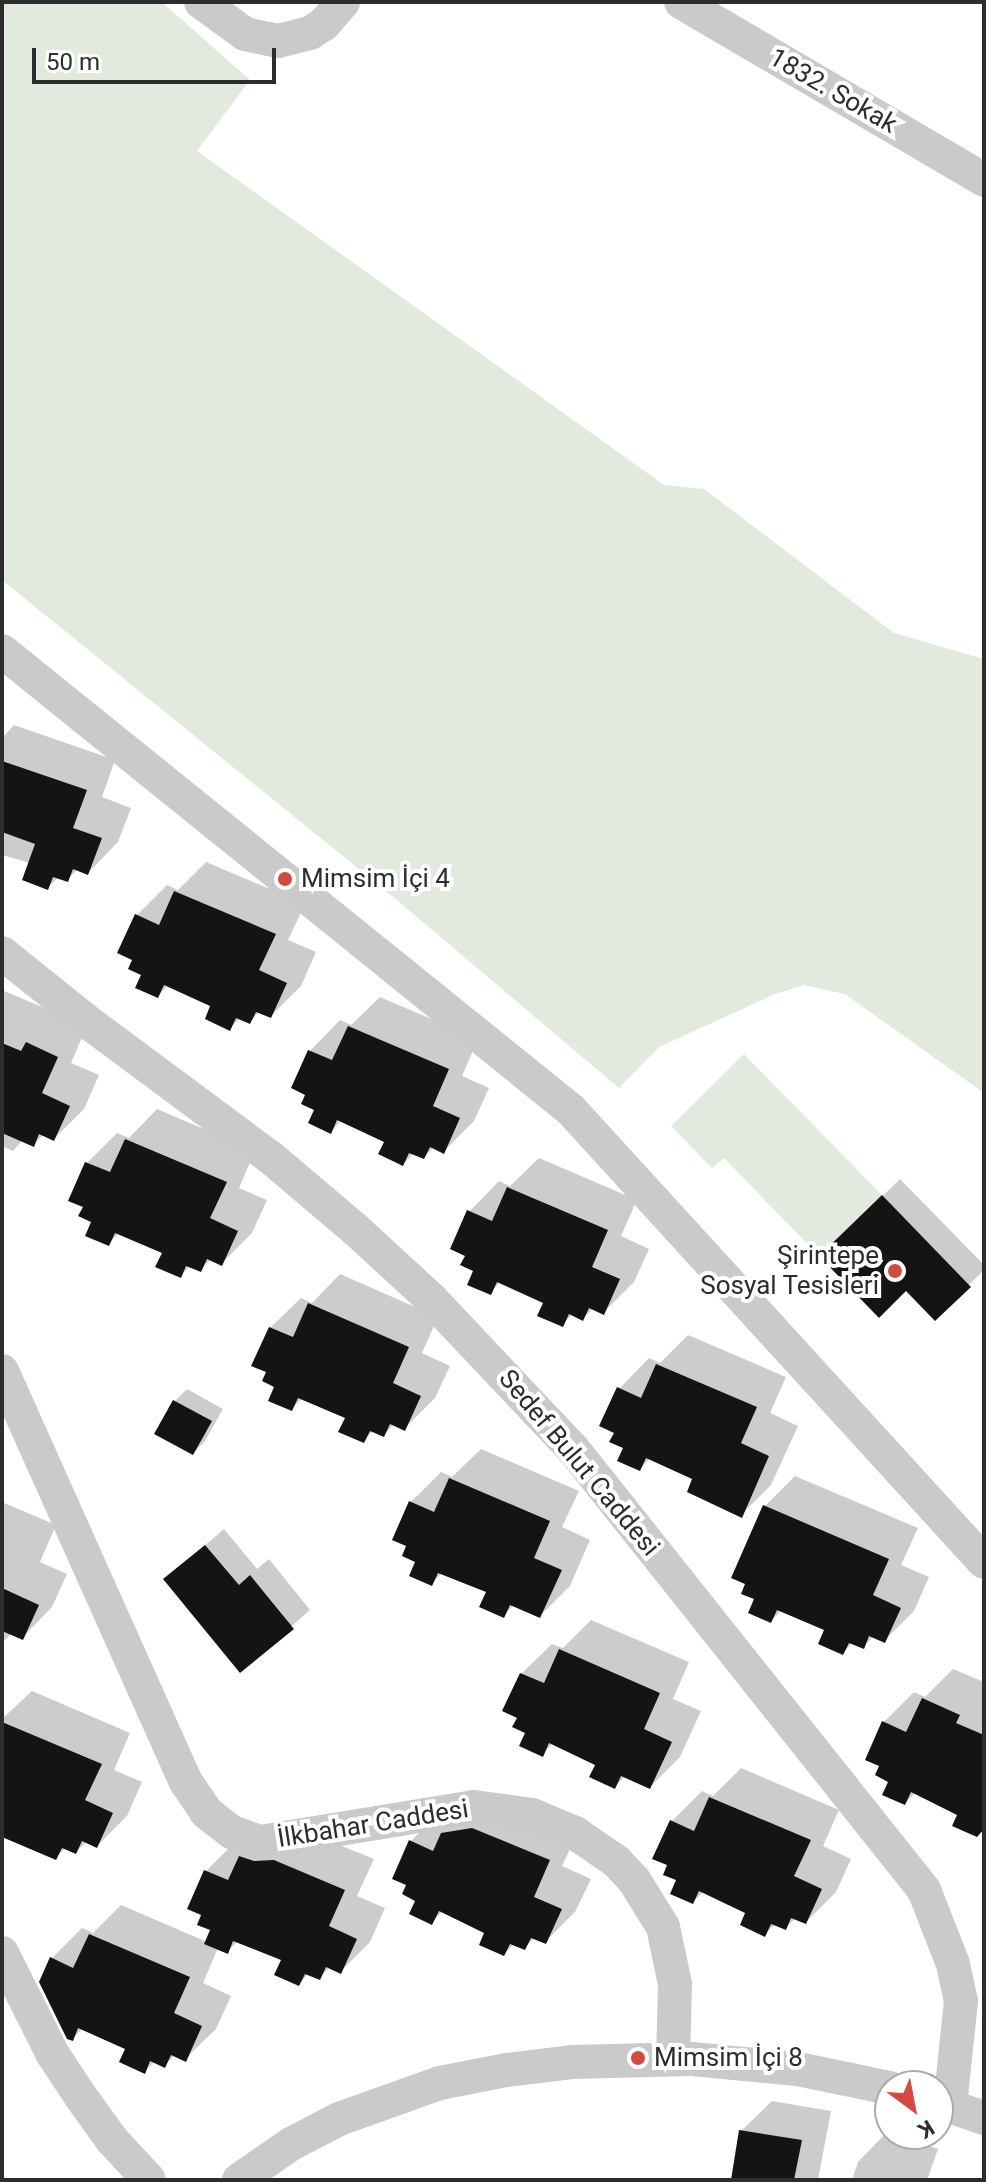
<!DOCTYPE html>
<meta charset="utf-8">
<style>
body{margin:0}
#map{position:relative;width:986px;height:2182px;overflow:hidden;background:#fff;font-family:Roboto,sans-serif}
div>[style]{position:absolute}
.green>*{inset:0;background:#e2e9dd}
.shadow>*{inset:0;background:#0003}
.building>*{inset:0;background:#141414}
.minor>*{height:34px;margin:-17px;padding:0 17px;transform-origin:17px;border-radius:17px;background:#cacaca}
.dots>*{width:22px;height:22px;translate:-50% -50%;box-sizing:border-box;border:4px solid #fff;border-radius:50%}
span{translate:-50% -50%;white-space:nowrap;text-align:center;line-height:1.15;-webkit-text-stroke:8px #fff;paint-order:stroke}
.street-label{font-size:26px;color:#2d2d2d}
.poi-label{font-size:26px;color:#2d2d2d}
.left{translate:0 -50%;text-align:left}
.right{translate:-100% -50%;text-align:right}
.frame{position:absolute;inset:0;border:4px solid #2d2d2d;pointer-events:none}
.north{position:absolute;left:874px;top:2070px;width:80px;height:80px;box-sizing:border-box;background:#fff;border:2px solid #ababab;border-radius:50%;rotate:148deg;font-size:22px;font-weight:700;line-height:32px;text-align:center;color:#2d2d2d}
.north::after{content:'';display:block;margin:auto;width:28px;height:36px;background:#d14b43;clip-path:polygon(50% 0,100% 100%,50% 72%,0 100%)}
.scale{position:absolute;left:32px;top:48px;width:244px;height:36px;box-sizing:border-box;border:4px solid #2d2d2d;border-top:0;padding-left:10px;font-size:24px;line-height:28px;white-space:nowrap;color:#2d2d2d;-webkit-text-stroke:6px #fff;paint-order:stroke}
</style>
<div id="map">
<div class="green">
<i style="clip-path:polygon(2px 2px,162px 2px,250px 80px,197px 151px,664px 485px,704px 489px,894px 633px,984px 659px,984px 1093px,845px 994px,804px 985px,775px 994px,659px 1047px,619px 1088px,386px 891px,2px 580px)"></i>
<i style="clip-path:polygon(744px 1054px,882px 1195px,819px 1256px,724px 1158px,712px 1168px,671px 1126px)"></i>
</div>
<div class="shadow">
<i style="clip-path:polygon(14px 725px,115px 760px,102px 797px,131px 808px,118px 842px,88px 873px,78px 869px,67px 880px,59px 877px,48px 887px,30px 863px,2px 855px,2px 738px)"></i>
<i style="clip-path:polygon(206px 862px,305px 904px,288px 940px,316px 952px,301px 986px,271px 1016px,260px 1011px,250px 1022px,240px 1018px,230px 1028px,213px 1005px,168px 985px,158px 996px,134px 959px,137px 915px,167px 885px,178px 890px)"></i>
<i style="clip-path:polygon(2px 990px,87px 1026px,71px 1063px,99px 1075px,84px 1109px,54px 1139px,44px 1134px,33px 1145px,23px 1140px,13px 1151px,2px 1146px)"></i>
<i style="clip-path:polygon(380px 997px,478px 1039px,462px 1076px,489px 1088px,474px 1121px,444px 1151px,434px 1147px,424px 1157px,414px 1153px,403px 1164px,386px 1141px,342px 1120px,331px 1131px,308px 1094px,293px 1087px,310px 1051px,340px 1020px,351px 1025px)"></i>
<i style="clip-path:polygon(157px 1109px,255px 1151px,239px 1188px,267px 1200px,252px 1233px,222px 1263px,211px 1259px,200px 1270px,191px 1265px,180px 1276px,164px 1252px,119px 1233px,108px 1244px,85px 1206px,87px 1163px,117px 1133px,129px 1138px)"></i>
<i style="clip-path:polygon(539px 1158px,637px 1200px,621px 1236px,649px 1249px,634px 1282px,604px 1312px,594px 1308px,583px 1318px,573px 1314px,562px 1324px,546px 1302px,501px 1281px,490px 1293px,467px 1255px,469px 1212px,499px 1181px,510px 1186px)"></i>
<i style="clip-path:polygon(900px 1179px,984px 1265px,984px 1270px,935px 1318px,906px 1288px,822px 1256px)"></i>
<i style="clip-path:polygon(340px 1274px,438px 1317px,422px 1353px,450px 1366px,435px 1398px,404px 1429px,394px 1424px,384px 1435px,374px 1430px,363px 1441px,347px 1416px,302px 1398px,292px 1409px,269px 1371px,270px 1328px,301px 1298px,312px 1303px)"></i>
<i style="clip-path:polygon(688px 1335px,786px 1377px,770px 1413px,798px 1426px,771px 1485px,741px 1515px,695px 1478px,650px 1458px,640px 1469px,616px 1432px,619px 1389px,649px 1358px,660px 1363px)"></i>
<i style="clip-path:polygon(187px 1389px,223px 1409px,205px 1441px,193px 1453px,175px 1401px)"></i>
<i style="clip-path:polygon(481px 1449px,579px 1491px,562px 1527px,590px 1540px,570px 1586px,540px 1616px,514px 1605px,504px 1615px,488px 1591px,443px 1572px,432px 1583px,409px 1545px,411px 1502px,441px 1472px,452px 1477px)"></i>
<i style="clip-path:polygon(795px 1476px,918px 1528px,901px 1565px,929px 1577px,914px 1611px,884px 1641px,874px 1636px,863px 1647px,853px 1642px,843px 1653px,827px 1628px,782px 1610px,771px 1621px,756px 1598px,765px 1506px)"></i>
<i style="clip-path:polygon(2px 1502px,56px 1525px,40px 1562px,67px 1574px,52px 1607px,22px 1638px,12px 1633px,2px 1643px)"></i>
<i style="clip-path:polygon(224px 1529px,257px 1569px,269px 1559px,310px 1610px,241px 1670px,166px 1579px)"></i>
<i style="clip-path:polygon(591px 1620px,689px 1662px,673px 1699px,701px 1711px,680px 1757px,650px 1787px,625px 1776px,615px 1787px,598px 1764px,553px 1743px,542px 1754px,520px 1717px,521px 1674px,552px 1644px,563px 1648px)"></i>
<i style="clip-path:polygon(953px 1669px,984px 1682px,984px 1828px,916px 1792px,905px 1803px,882px 1765px,884px 1722px,914px 1692px,925px 1697px)"></i>
<i style="clip-path:polygon(32px 1691px,130px 1733px,114px 1770px,142px 1782px,127px 1816px,97px 1846px,87px 1841px,76px 1852px,66px 1847px,55px 1858px,2px 1819px,2px 1719px)"></i>
<i style="clip-path:polygon(741px 1768px,839px 1810px,823px 1846px,851px 1859px,836px 1892px,806px 1922px,796px 1918px,785px 1928px,775px 1924px,765px 1934px,748px 1912px,704px 1891px,693px 1902px,669px 1864px,672px 1821px,702px 1791px,713px 1796px)"></i>
<i style="clip-path:polygon(441px 1811px,579px 1830px,562px 1866px,591px 1879px,575px 1912px,545px 1942px,535px 1937px,524px 1948px,515px 1943px,504px 1954px,487px 1932px,443px 1911px,432px 1922px,409px 1884px,411px 1841px)"></i>
<i style="clip-path:polygon(305px 1831px,374px 1859px,357px 1896px,385px 1908px,370px 1942px,340px 1972px,330px 1967px,319px 1978px,309px 1973px,299px 1984px,283px 1959px,238px 1941px,227px 1952px,218px 1948px,203px 1983px,231px 1996px,216px 2029px,185px 2059px,175px 2055px,165px 2065px,155px 2061px,144px 2072px,128px 2048px,83px 2028px,72px 2039px,51px 1959px,82px 1928px,93px 1933px,121px 1905px,207px 1942px,213px 1929px,204px 1914px,206px 1871px,236px 1841px)"></i>
<i style="clip-path:polygon(772px 2101px,831px 2111px,818px 2180px,733px 2180px,741px 2131px)"></i>
<i style="clip-path:polygon(888px 2131px,938px 2149px,927px 2180px,852px 2180px,858px 2162px)"></i>
</div>
<div class="building">
<i style="clip-path:polygon(2px 761px,87px 790px,73px 828px,102px 838px,88px 875px,73px 869px,68px 882px,53px 877px,48px 890px,22px 880px,35px 844px,2px 832px)"></i>
<i style="clip-path:polygon(174px 891px,276px 934px,259px 970px,287px 983px,271px 1018px,256px 1012px,250px 1024px,236px 1018px,230px 1031px,205px 1019px,210px 1006px,164px 985px,158px 998px,135px 988px,141px 975px,128px 969px,132px 960px,117px 953px,135px 914px,159px 925px)"></i>
<i style="clip-path:polygon(348px 1026px,449px 1069px,433px 1106px,460px 1118px,444px 1154px,430px 1147px,424px 1159px,409px 1153px,403px 1166px,378px 1154px,384px 1142px,337px 1120px,331px 1134px,308px 1123px,314px 1110px,301px 1104px,305px 1095px,291px 1088px,308px 1050px,332px 1060px)"></i>
<i style="clip-path:polygon(26px 1042px,58px 1057px,42px 1093px,70px 1106px,54px 1141px,39px 1134px,34px 1147px,2px 1133px,2px 1043px,21px 1051px)"></i>
<i style="clip-path:polygon(125px 1139px,227px 1182px,210px 1218px,238px 1231px,222px 1266px,207px 1259px,201px 1272px,186px 1266px,181px 1278px,155px 1267px,162px 1253px,115px 1233px,109px 1246px,85px 1236px,91px 1222px,78px 1216px,83px 1207px,68px 1201px,85px 1162px,110px 1172px)"></i>
<i style="clip-path:polygon(507px 1187px,608px 1230px,592px 1267px,620px 1279px,604px 1315px,589px 1308px,583px 1321px,569px 1314px,563px 1327px,537px 1316px,543px 1303px,497px 1282px,491px 1295px,467px 1285px,473px 1271px,460px 1265px,465px 1256px,450px 1249px,467px 1210px,492px 1221px)"></i>
<i style="clip-path:polygon(882px 1195px,971px 1287px,935px 1321px,906px 1291px,879px 1318px,819px 1256px)"></i>
<i style="clip-path:polygon(308px 1303px,409px 1347px,393px 1383px,421px 1396px,405px 1431px,390px 1424px,384px 1437px,370px 1431px,364px 1443px,338px 1432px,345px 1418px,298px 1398px,292px 1411px,268px 1401px,274px 1387px,262px 1381px,266px 1372px,251px 1366px,269px 1327px,293px 1337px)"></i>
<i style="clip-path:polygon(656px 1364px,757px 1407px,741px 1443px,769px 1456px,742px 1518px,687px 1492px,692px 1479px,646px 1458px,640px 1471px,617px 1461px,623px 1448px,609px 1442px,614px 1433px,599px 1426px,617px 1387px,641px 1398px)"></i>
<i style="clip-path:polygon(173px 1400px,212px 1421px,193px 1455px,154px 1434px)"></i>
<i style="clip-path:polygon(449px 1478px,550px 1521px,534px 1558px,562px 1570px,540px 1618px,510px 1605px,504px 1618px,479px 1607px,486px 1592px,438px 1573px,432px 1586px,409px 1576px,415px 1562px,402px 1556px,406px 1546px,392px 1540px,409px 1501px,434px 1512px)"></i>
<i style="clip-path:polygon(763px 1505px,889px 1559px,873px 1595px,901px 1608px,885px 1643px,869px 1636px,864px 1649px,849px 1643px,843px 1655px,818px 1644px,824px 1630px,777px 1610px,771px 1623px,748px 1613px,754px 1599px,741px 1594px,745px 1584px,731px 1578px)"></i>
<i style="clip-path:polygon(205px 1545px,239px 1585px,250px 1575px,294px 1629px,240px 1673px,163px 1579px)"></i>
<i style="clip-path:polygon(2px 1588px,39px 1605px,23px 1640px,2px 1631px)"></i>
<i style="clip-path:polygon(559px 1649px,660px 1693px,644px 1729px,672px 1742px,650px 1789px,621px 1776px,615px 1789px,589px 1777px,595px 1765px,549px 1743px,543px 1757px,519px 1746px,525px 1733px,512px 1727px,517px 1718px,502px 1711px,520px 1673px,544px 1683px)"></i>
<i style="clip-path:polygon(922px 1698px,960px 1715px,956px 1723px,984px 1735px,984px 1829px,977px 1837px,952px 1826px,957px 1815px,911px 1792px,905px 1805px,882px 1795px,888px 1782px,875px 1775px,879px 1766px,865px 1760px,882px 1721px,906px 1732px)"></i>
<i style="clip-path:polygon(2px 1722px,102px 1764px,85px 1800px,113px 1813px,97px 1848px,82px 1841px,76px 1854px,62px 1848px,56px 1860px,2px 1837px)"></i>
<i style="clip-path:polygon(709px 1797px,811px 1840px,794px 1876px,822px 1889px,806px 1924px,791px 1918px,786px 1930px,771px 1924px,765px 1937px,740px 1925px,745px 1913px,699px 1891px,693px 1904px,670px 1894px,676px 1880px,663px 1875px,667px 1865px,652px 1859px,670px 1820px,694px 1831px)"></i>
<i style="clip-path:polygon(472px 1828px,550px 1860px,534px 1897px,562px 1909px,546px 1944px,531px 1938px,525px 1950px,510px 1944px,504px 1956px,479px 1945px,484px 1933px,439px 1911px,432px 1925px,409px 1914px,415px 1901px,402px 1894px,406px 1885px,392px 1879px,409px 1840px,433px 1851px,441px 1833px)"></i>
<i style="clip-path:polygon(239px 1856px,254px 1861px,274px 1860px,345px 1890px,329px 1926px,357px 1939px,341px 1974px,326px 1967px,320px 1980px,305px 1974px,299px 1986px,274px 1975px,281px 1960px,233px 1941px,228px 1954px,204px 1944px,210px 1930px,197px 1925px,201px 1915px,187px 1909px,204px 1870px,228px 1880px)"></i>
<i style="clip-path:polygon(89px 1934px,190px 1977px,174px 2013px,202px 2026px,186px 2062px,171px 2055px,165px 2068px,150px 2061px,145px 2074px,119px 2062px,125px 2049px,78px 2028px,73px 2041px,67px 2039px,39px 1982px,50px 1957px,73px 1968px)"></i>
<i style="clip-path:polygon(739px 2130px,802px 2140px,794px 2180px,731px 2180px)"></i>
</div>
<div class="minor">
<i style="left:201px;top:2px;width:54px;rotate:36deg"></i>
<i style="left:245px;top:34px;width:34px;rotate:12deg"></i>
<i style="left:278px;top:41px;width:33px;rotate:-14deg"></i>
<i style="left:310px;top:33px;width:17px;rotate:-33deg"></i>
<i style="left:324px;top:24px;width:29px;rotate:-49deg"></i>
<i style="left:681px;top:2px;width:351px;rotate:30.4deg"></i>
<i style="left:2px;top:651px;width:731px;rotate:38.89deg"></i>
<i style="left:571px;top:1110px;width:612px;rotate:47.58deg"></i>
<i style="left:2px;top:953px;width:115px;rotate:38.7deg"></i>
<i style="left:92px;top:1025px;width:222px;rotate:36.6deg"></i>
<i style="left:270px;top:1157px;width:111px;rotate:40.3deg"></i>
<i style="left:355px;top:1229px;width:103px;rotate:42.6deg"></i>
<i style="left:431px;top:1299px;width:207px;rotate:46.6deg"></i>
<i style="left:573px;top:1449px;width:564px;rotate:51.48deg"></i>
<i style="left:924px;top:1890px;width:79px;rotate:68.6deg"></i>
<i style="left:953px;top:1964px;width:38px;rotate:78deg"></i>
<i style="left:961px;top:2001px;width:106px;rotate:96deg"></i>
<i style="left:2px;top:1371px;width:450px;rotate:65.9deg"></i>
<i style="left:186px;top:1782px;width:36px;rotate:56deg"></i>
<i style="left:206px;top:1812px;width:33px;rotate:38deg"></i>
<i style="left:232px;top:1832px;width:30px;rotate:20deg"></i>
<i style="left:260px;top:1842px;width:217px;rotate:-9.3deg"></i>
<i style="left:474px;top:1807px;width:59px;rotate:7.9deg"></i>
<i style="left:532px;top:1815px;width:47px;rotate:22.7deg"></i>
<i style="left:575px;top:1833px;width:50px;rotate:34.3deg"></i>
<i style="left:616px;top:1861px;width:26px;rotate:47deg"></i>
<i style="left:634px;top:1880px;width:55px;rotate:58.3deg"></i>
<i style="left:663px;top:1927px;width:58px;rotate:78.1deg"></i>
<i style="left:675px;top:1984px;width:74px;rotate:91.5deg"></i>
<i style="left:2px;top:1953px;width:112px;rotate:63.4deg"></i>
<i style="left:52px;top:2053px;width:53px;rotate:56.6deg"></i>
<i style="left:81px;top:2097px;width:53px;rotate:54.2deg"></i>
<i style="left:112px;top:2140px;width:54px;rotate:47.2deg"></i>
<i style="left:938px;top:2102px;width:49px;rotate:19.2deg"></i>
<i style="left:239px;top:2180px;width:63px;rotate:-34.7deg"></i>
<i style="left:291px;top:2144px;width:54px;rotate:-27.5deg"></i>
<i style="left:339px;top:2119px;width:107px;rotate:-19.6deg"></i>
<i style="left:440px;top:2083px;width:67px;rotate:-11.1deg"></i>
<i style="left:506px;top:2070px;width:66px;rotate:-6.9deg"></i>
<i style="left:572px;top:2062px;width:120px;rotate:-1.4deg"></i>
<i style="left:692px;top:2059px;width:106px;rotate:5.4deg"></i>
<i style="left:798px;top:2069px;width:94px;rotate:11.7deg"></i>
</div>
<div class="dots">
<i style="left:285px;top:879px;background:#d14b43"></i>
<i style="left:895px;top:1271px;background:#d14b43"></i>
<i style="left:638px;top:2058px;background:#d14b43"></i>
</div>
<div class="street-label">
<span style="left:833px;top:91px;rotate:30deg">1832. Sokak</span>
<span style="left:579px;top:1463px;rotate:50deg">Sedef Bulut Caddesi</span>
<span style="left:373px;top:1824px;rotate:-9deg">İlkbahar Caddesi</span>
</div>
<div class="poi-label">
<span class="left" style="left:301px;top:879px">Mimsim İçi 4</span>
<span class="right" style="left:879px;top:1271px">Şirintepe<br>Sosyal Tesisleri</span>
<span class="left" style="left:654px;top:2058px">Mimsim İçi 8</span>
</div>
<div class="frame"></div>
<div class="north">K</div>
<div class="scale">50 m</div>
</div>
